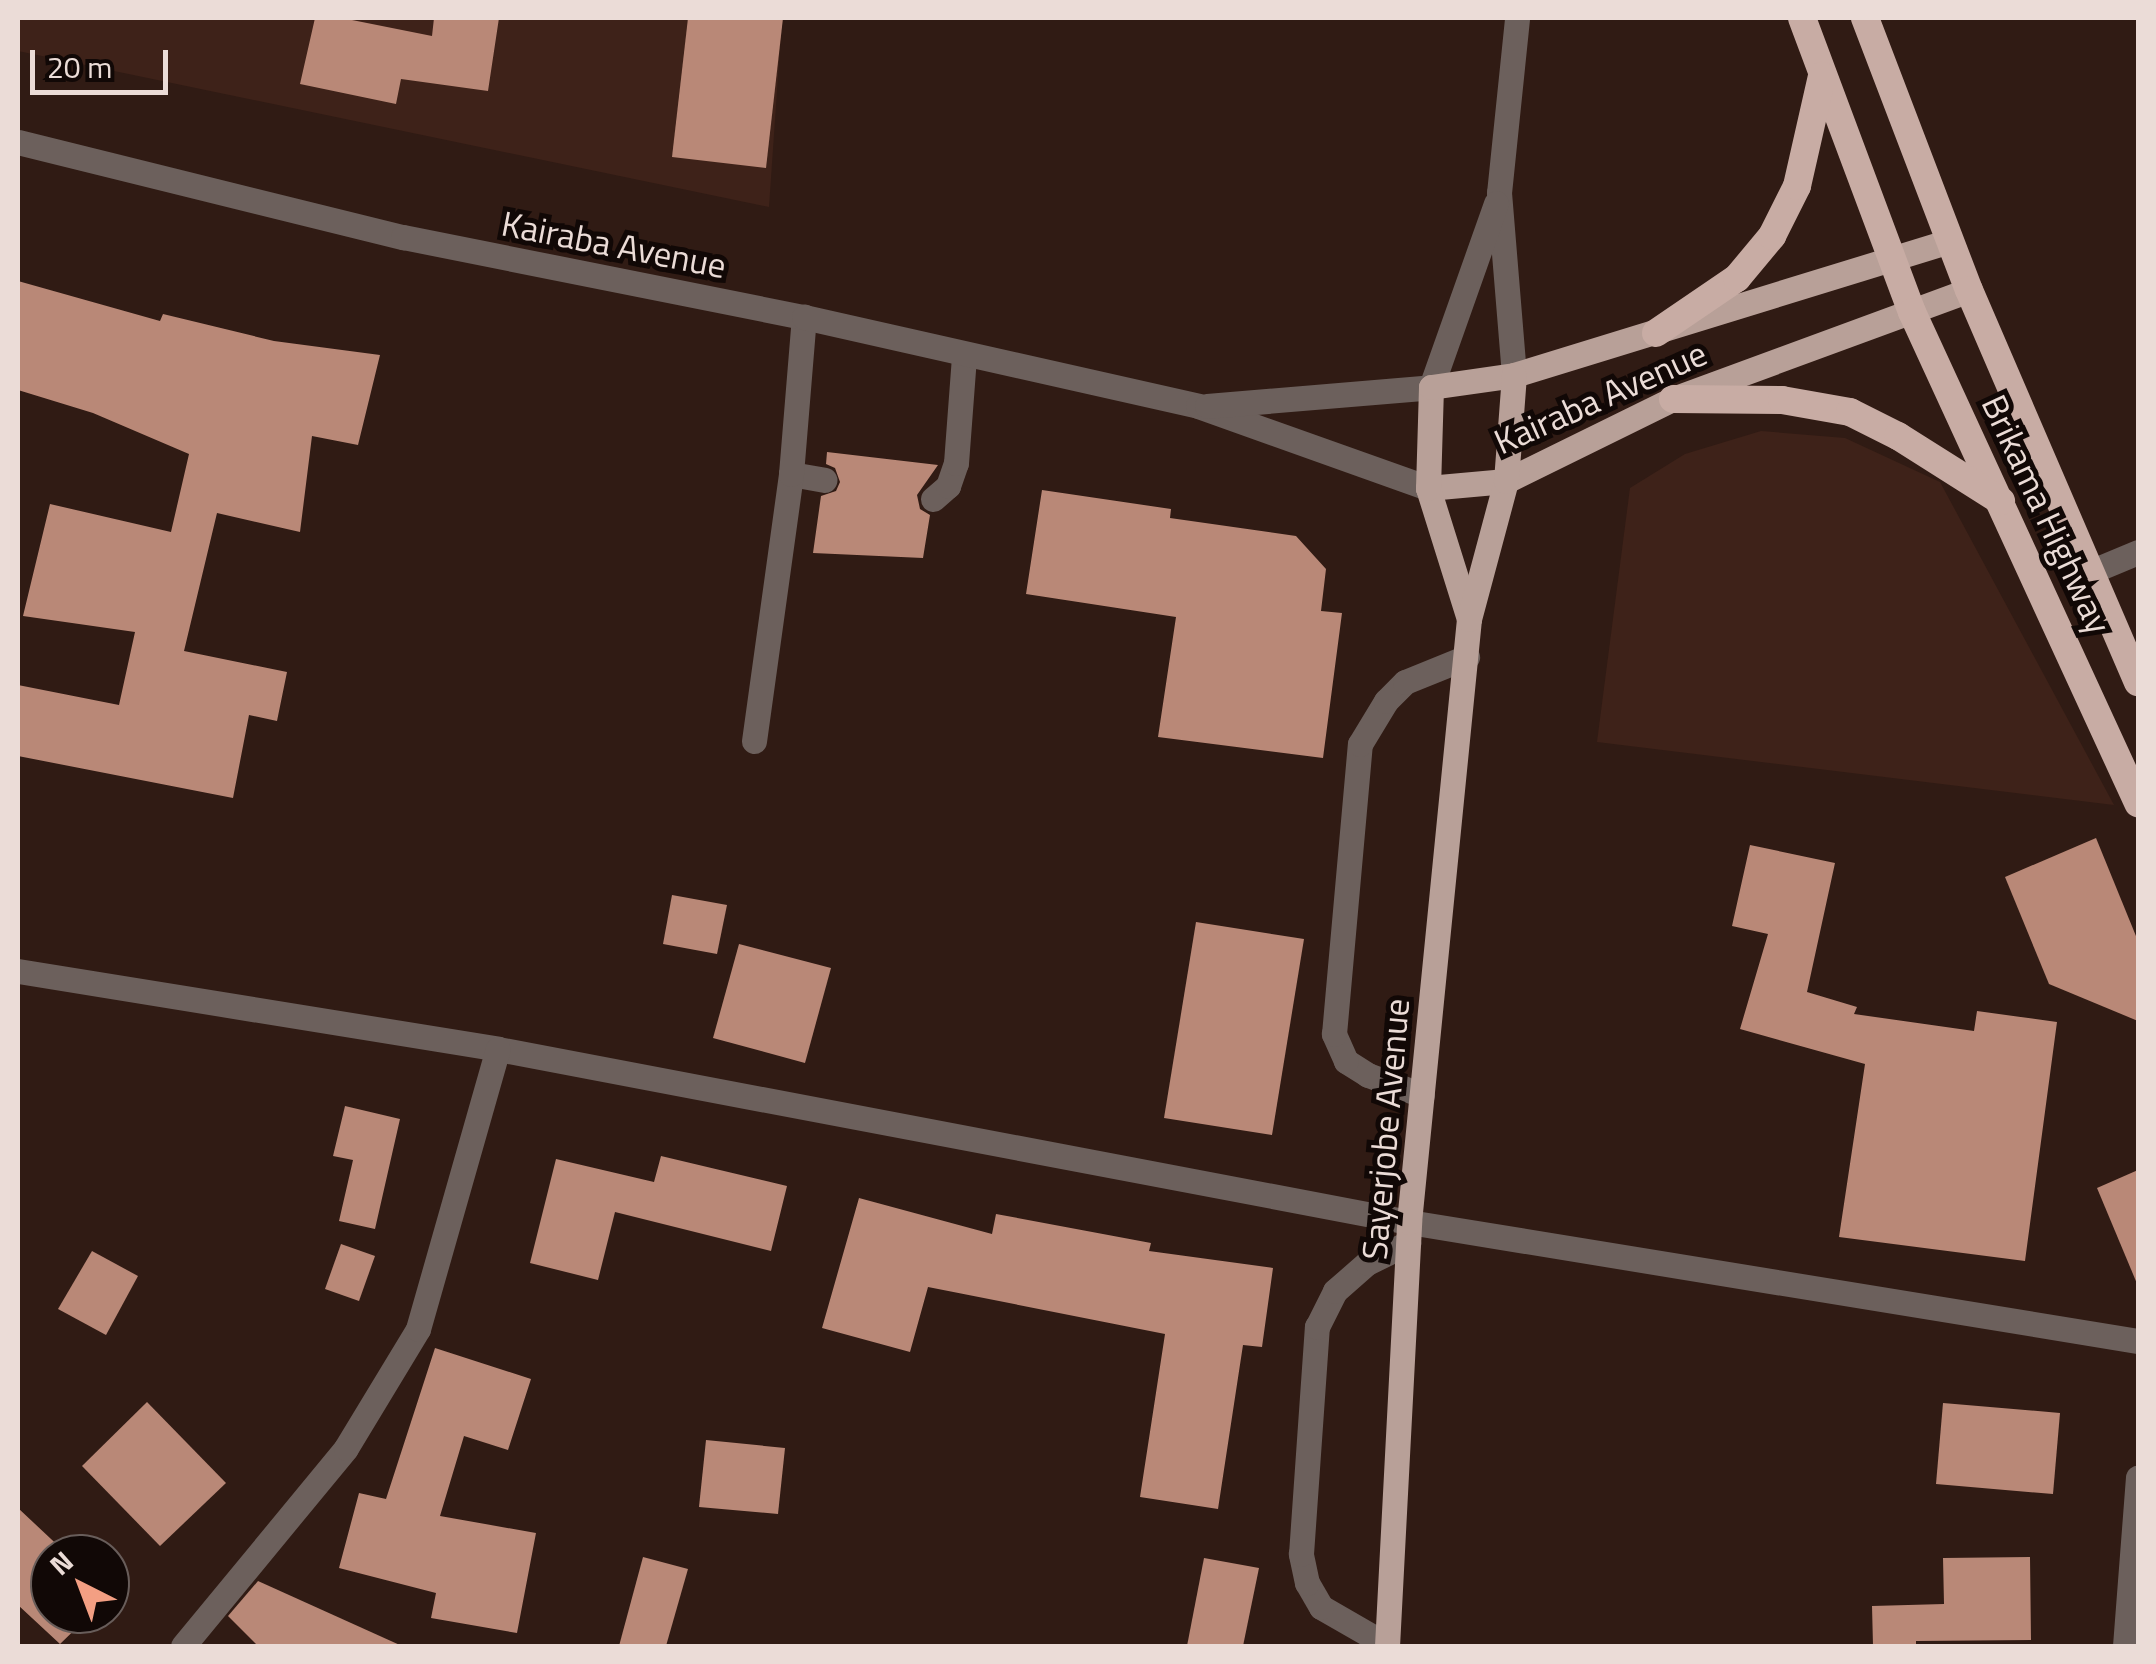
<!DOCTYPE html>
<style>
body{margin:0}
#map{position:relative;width:2156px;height:1664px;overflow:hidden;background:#301b14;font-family:"Titillium Web",sans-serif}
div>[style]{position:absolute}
.built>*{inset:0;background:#3e2219}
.building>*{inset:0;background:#b98877}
.service>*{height:25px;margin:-12.5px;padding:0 12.5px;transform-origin:12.5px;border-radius:12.5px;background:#6c605c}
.minor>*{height:25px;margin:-12.5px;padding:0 12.5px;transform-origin:12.5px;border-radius:12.5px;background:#6c605c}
.tertiary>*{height:25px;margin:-12.5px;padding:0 12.5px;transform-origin:12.5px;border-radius:12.5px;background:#6c605c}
.primary>*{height:25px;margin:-12.5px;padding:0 12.5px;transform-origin:12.5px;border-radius:12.5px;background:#b8a098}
.trunk>*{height:28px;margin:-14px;padding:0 14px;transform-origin:14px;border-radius:14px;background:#c8aca4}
span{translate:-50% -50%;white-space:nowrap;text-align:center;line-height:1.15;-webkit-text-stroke:10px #110806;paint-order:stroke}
.street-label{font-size:35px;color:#ebdcd7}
.frame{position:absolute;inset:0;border:20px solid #ebdcd7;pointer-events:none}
.north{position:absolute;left:30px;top:1534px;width:100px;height:100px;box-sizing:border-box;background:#110806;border:2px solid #685d5a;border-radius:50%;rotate:318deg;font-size:28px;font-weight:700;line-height:40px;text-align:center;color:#ebdcd7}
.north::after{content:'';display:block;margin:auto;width:35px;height:45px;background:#f39f83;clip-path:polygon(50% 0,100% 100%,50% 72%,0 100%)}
.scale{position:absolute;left:30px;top:50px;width:138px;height:45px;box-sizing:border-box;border:5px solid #ebdcd7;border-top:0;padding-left:12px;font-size:30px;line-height:35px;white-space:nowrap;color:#ebdcd7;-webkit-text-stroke:8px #110806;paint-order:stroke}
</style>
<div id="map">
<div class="built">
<i style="clip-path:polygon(18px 18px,782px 18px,769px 207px,18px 51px)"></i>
<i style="clip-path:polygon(1761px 431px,1845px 438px,1940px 482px,2114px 805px,1597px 742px,1630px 488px,1685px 454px)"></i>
</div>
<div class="building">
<i style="clip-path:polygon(315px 18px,342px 18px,432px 36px,434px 18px,499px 18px,488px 91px,401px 79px,396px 104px,300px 84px)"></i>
<i style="clip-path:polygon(688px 18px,783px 18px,766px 168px,672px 157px)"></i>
<i style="clip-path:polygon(18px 281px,160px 321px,163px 314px,274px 341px,380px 355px,358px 445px,312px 436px,300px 532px,217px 513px,184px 651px,287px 672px,277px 721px,249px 715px,233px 798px,18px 756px,18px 685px,119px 705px,135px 632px,23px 616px,50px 504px,171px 532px,189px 454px,93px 413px,18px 390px)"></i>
<i style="clip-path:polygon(827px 452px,938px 465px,917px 495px,920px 509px,930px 515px,923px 558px,813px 553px,821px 496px,836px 491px,840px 482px,835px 468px,826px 464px)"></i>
<i style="clip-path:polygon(1042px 490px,1171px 509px,1170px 518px,1296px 536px,1326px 569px,1321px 611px,1342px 613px,1323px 758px,1158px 737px,1176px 617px,1026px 594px)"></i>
<i style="clip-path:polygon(2096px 838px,2138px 941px,2138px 1021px,2049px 984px,2005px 877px)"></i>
<i style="clip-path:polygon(1750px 845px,1835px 863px,1807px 992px,1857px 1007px,1854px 1014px,1974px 1031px,1977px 1011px,2057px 1022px,2025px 1261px,1839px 1237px,1865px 1064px,1740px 1029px,1768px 934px,1732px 926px)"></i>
<i style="clip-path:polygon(672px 895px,727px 905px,717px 954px,663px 944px)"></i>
<i style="clip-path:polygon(1196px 922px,1304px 939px,1272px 1135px,1164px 1118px)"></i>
<i style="clip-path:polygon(739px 944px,831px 968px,805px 1063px,713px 1038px)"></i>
<i style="clip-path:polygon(345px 1106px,400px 1119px,375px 1229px,339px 1221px,353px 1160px,333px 1156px)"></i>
<i style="clip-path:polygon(661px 1156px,787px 1186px,771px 1251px,615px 1212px,598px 1280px,530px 1263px,556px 1159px,654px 1182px)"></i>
<i style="clip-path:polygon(2138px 1170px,2138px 1286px,2097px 1188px)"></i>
<i style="clip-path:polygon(859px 1198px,992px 1234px,996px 1214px,1151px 1243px,1149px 1251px,1273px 1268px,1262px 1347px,1243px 1345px,1218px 1509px,1140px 1497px,1165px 1334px,928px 1287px,910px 1352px,822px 1328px)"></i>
<i style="clip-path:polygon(341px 1244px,375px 1256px,359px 1301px,325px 1289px)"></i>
<i style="clip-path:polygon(92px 1251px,138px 1276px,106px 1335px,58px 1309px)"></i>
<i style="clip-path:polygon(435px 1348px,531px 1379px,508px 1450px,464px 1436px,440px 1516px,536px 1533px,517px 1633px,431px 1618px,436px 1593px,339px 1568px,359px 1493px,386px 1499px)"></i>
<i style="clip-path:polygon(147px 1402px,226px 1483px,160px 1546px,82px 1466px)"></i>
<i style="clip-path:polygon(1943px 1403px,2060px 1413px,2053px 1494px,1936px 1484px)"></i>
<i style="clip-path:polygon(706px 1440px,785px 1448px,778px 1514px,699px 1507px)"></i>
<i style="clip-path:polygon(18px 1508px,67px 1554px,50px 1554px,50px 1614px,91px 1614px,60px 1644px,18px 1605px)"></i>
<i style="clip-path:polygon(643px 1557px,688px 1569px,666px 1646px,619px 1646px)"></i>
<i style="clip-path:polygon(2030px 1557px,2031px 1640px,1916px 1641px,1916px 1646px,1873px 1646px,1872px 1606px,1944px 1604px,1943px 1558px)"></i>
<i style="clip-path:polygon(1204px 1558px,1259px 1568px,1243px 1646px,1187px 1646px)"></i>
<i style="clip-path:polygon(258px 1581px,402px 1646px,258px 1646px,228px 1616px)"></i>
</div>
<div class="service">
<i style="left:791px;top:474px;width:34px;rotate:10deg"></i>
<i style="left:933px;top:499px;width:20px;rotate:-41deg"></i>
<i style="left:948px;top:486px;width:24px;rotate:-71deg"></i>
<i style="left:956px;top:463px;width:107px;rotate:-85.7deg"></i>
<i style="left:2090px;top:572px;width:52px;rotate:-22.6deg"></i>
<i style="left:754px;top:741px;width:270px;rotate:-82.1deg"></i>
<i style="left:791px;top:474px;width:158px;rotate:-85.3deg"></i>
<i style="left:1422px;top:1095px;width:58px;rotate:-159.7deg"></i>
<i style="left:1368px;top:1075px;width:26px;rotate:-148deg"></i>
<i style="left:1346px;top:1061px;width:30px;rotate:-114deg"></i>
<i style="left:1334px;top:1034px;width:291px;rotate:-84.9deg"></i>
<i style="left:1360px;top:744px;width:50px;rotate:-58.8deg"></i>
<i style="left:1386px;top:701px;width:27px;rotate:-45deg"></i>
<i style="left:1405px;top:682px;width:67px;rotate:-22deg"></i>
<i style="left:1387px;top:1645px;width:76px;rotate:-150.1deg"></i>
<i style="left:1321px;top:1607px;width:28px;rotate:-120deg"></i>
<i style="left:1307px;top:1583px;width:30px;rotate:-102deg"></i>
<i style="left:1301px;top:1554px;width:228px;rotate:-86deg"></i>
<i style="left:1317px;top:1327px;width:40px;rotate:-63.4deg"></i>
<i style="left:1335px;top:1291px;width:43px;rotate:-41.2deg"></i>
<i style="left:1367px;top:1263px;width:46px;rotate:-26deg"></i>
</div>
<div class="minor">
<i style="left:1514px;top:375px;width:183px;rotate:-94.7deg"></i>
<i style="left:1499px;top:193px;width:176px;rotate:-84.1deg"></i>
<i style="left:1431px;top:387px;width:195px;rotate:-70.5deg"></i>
<i style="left:18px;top:971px;width:486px;rotate:9.2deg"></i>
<i style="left:498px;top:1049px;width:927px;rotate:10.75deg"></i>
<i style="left:1409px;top:1222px;width:739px;rotate:9.27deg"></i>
<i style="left:183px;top:1646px;width:256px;rotate:-50.5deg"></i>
<i style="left:346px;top:1448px;width:139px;rotate:-58.8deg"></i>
<i style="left:418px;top:1329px;width:291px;rotate:-74.1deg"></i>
<i style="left:2125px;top:1646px;width:169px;rotate:-85.6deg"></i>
</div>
<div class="tertiary">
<i style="left:18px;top:142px;width:397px;rotate:13.9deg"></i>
<i style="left:403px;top:237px;width:409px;rotate:11.3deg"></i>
<i style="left:804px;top:317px;width:404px;rotate:12.7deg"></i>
<i style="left:1198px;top:406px;width:244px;rotate:19.6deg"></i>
<i style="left:1207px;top:406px;width:225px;rotate:-4.8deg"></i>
</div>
<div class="primary">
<i style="left:1428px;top:488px;width:78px;rotate:-5.1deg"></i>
<i style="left:1506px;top:481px;width:186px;rotate:-26.2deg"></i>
<i style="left:1673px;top:399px;width:315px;rotate:-20.2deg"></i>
<i style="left:1469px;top:619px;width:137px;rotate:-107.4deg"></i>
<i style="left:1428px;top:488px;width:101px;rotate:-88.3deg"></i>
<i style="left:1431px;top:387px;width:84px;rotate:-8.2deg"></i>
<i style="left:1514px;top:375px;width:456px;rotate:-17.1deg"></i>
<i style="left:1387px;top:1646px;width:425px;rotate:-87deg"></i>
<i style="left:1409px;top:1222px;width:606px;rotate:-84.32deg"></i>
<i style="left:1469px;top:619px;width:143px;rotate:-75deg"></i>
<i style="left:1506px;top:481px;width:106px;rotate:-85.7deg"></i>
</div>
<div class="trunk">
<i style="left:1802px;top:18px;width:314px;rotate:69.5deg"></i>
<i style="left:1912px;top:312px;width:541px;rotate:65.28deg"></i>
<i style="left:1865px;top:18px;width:291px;rotate:69.1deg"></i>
<i style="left:1969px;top:290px;width:427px;rotate:66.7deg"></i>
<i style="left:1656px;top:333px;width:98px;rotate:-34.2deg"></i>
<i style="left:1737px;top:278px;width:55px;rotate:-50.2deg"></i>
<i style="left:1772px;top:236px;width:56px;rotate:-63.4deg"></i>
<i style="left:1797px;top:186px;width:113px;rotate:-77.2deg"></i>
<i style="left:1673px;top:399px;width:109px;rotate:0.5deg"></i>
<i style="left:1782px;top:400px;width:69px;rotate:10deg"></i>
<i style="left:1850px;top:412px;width:54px;rotate:26.6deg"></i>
<i style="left:1898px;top:436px;width:122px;rotate:32.3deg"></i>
</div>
<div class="street-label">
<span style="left:614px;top:244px;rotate:11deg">Kairaba Avenue</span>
<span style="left:1600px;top:397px;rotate:-24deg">Kairaba Avenue</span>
<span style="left:2047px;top:514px;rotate:65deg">Brikama Highway</span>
<span style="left:1385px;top:1129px;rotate:-85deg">Sayerjobe Avenue</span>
</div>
<div class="frame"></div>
<div class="north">N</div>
<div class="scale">20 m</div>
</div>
